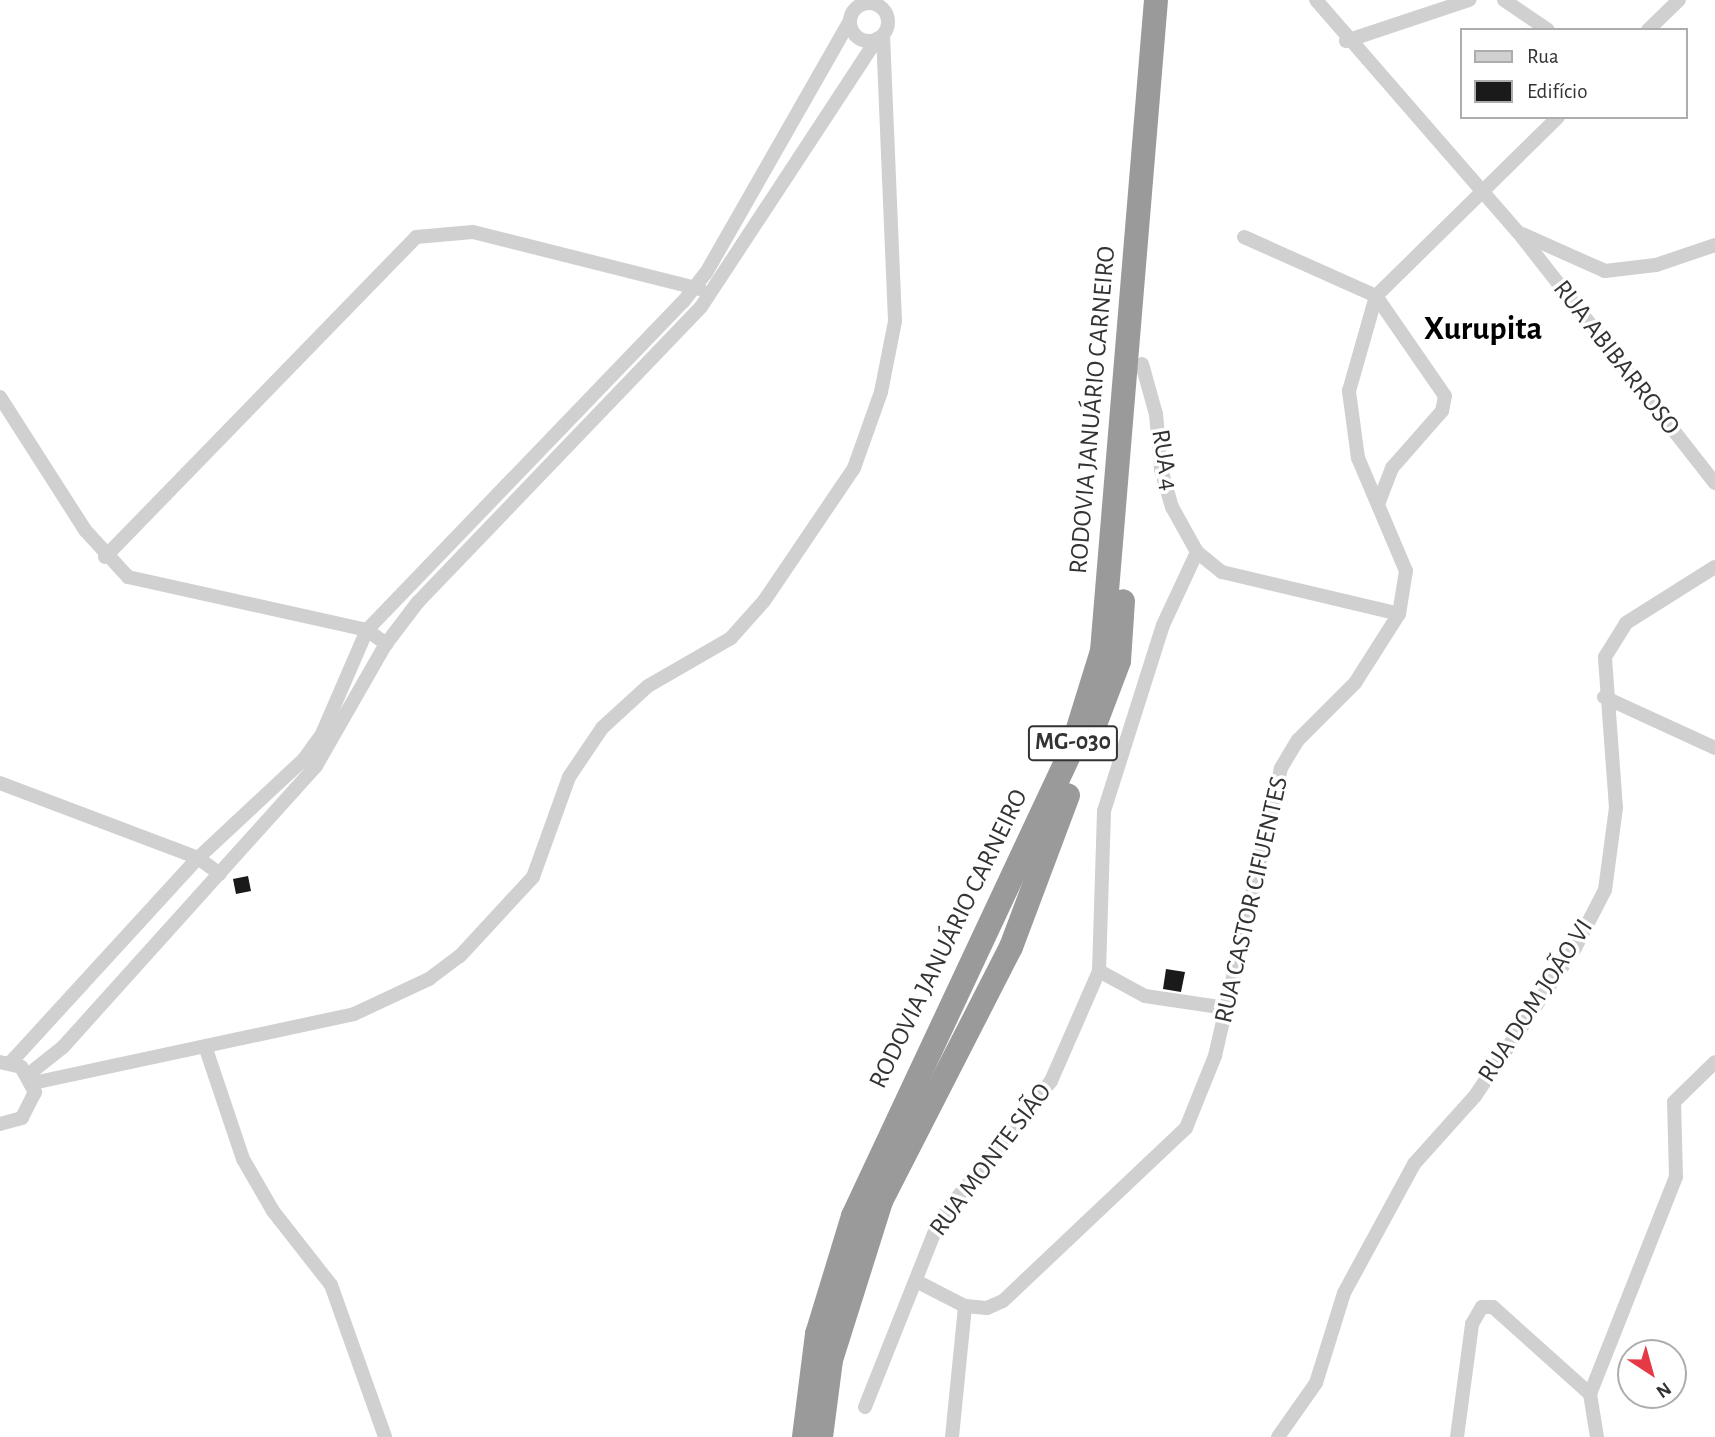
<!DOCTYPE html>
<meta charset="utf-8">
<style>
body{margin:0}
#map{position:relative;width:1715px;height:1437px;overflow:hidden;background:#fff;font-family:"Alegreya Sans",sans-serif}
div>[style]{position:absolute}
.building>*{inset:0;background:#1a1a1a}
.street>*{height:14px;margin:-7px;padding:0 7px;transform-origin:7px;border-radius:7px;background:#d0d0d0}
.street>.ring{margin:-7px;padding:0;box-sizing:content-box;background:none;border:14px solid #d0d0d0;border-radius:50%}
.highway>*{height:24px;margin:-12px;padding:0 12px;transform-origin:12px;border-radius:12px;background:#9a9a9a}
span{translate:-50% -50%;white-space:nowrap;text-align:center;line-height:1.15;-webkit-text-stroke:7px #fff;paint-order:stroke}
.shield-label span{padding:2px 5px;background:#fff;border:2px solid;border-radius:5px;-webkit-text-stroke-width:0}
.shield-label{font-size:24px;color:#333;font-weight:700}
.street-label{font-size:26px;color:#333}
.district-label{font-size:33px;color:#000;font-weight:700}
.legend{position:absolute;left:1460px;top:28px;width:228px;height:91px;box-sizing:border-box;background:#fff;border:2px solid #adadad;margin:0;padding:9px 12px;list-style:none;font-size:21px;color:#333}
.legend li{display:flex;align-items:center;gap:14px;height:35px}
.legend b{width:35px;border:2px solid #adadad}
.north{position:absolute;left:1617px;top:1339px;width:70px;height:70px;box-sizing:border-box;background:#fff;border:2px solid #adadad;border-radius:50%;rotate:144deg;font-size:19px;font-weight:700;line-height:28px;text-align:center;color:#333}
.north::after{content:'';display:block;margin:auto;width:24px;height:32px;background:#e63946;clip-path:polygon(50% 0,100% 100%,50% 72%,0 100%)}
</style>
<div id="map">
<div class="building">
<i style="clip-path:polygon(248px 876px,251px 891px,236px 894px,233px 879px)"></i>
<i style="clip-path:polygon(1166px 969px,1185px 972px,1181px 992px,1163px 989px)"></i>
</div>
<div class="street">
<i style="left:1316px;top:0;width:308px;rotate:49deg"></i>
<i style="left:1518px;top:232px;width:319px;rotate:51.9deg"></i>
<i style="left:1504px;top:0;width:53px;rotate:34.3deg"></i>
<i class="ring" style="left:850px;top:3px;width:24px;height:24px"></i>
<i style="left:1648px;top:30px;width:43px;rotate:-44.1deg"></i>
<i style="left:1346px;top:41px;width:130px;rotate:-18.4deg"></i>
<i style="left:1522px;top:234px;width:91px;rotate:24deg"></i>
<i style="left:1605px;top:271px;width:51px;rotate:-6.7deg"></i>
<i style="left:1656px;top:265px;width:62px;rotate:-18.7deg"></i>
<i style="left:1244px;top:237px;width:145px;rotate:24.1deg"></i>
<i style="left:1376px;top:296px;width:121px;rotate:55.4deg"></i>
<i style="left:1445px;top:396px;width:15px;rotate:101deg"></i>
<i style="left:1442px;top:411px;width:76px;rotate:131.3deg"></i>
<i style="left:1392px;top:468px;width:36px;rotate:111deg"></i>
<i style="left:1142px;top:364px;width:52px;rotate:74.4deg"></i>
<i style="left:1156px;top:414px;width:55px;rotate:84.8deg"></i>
<i style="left:1161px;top:469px;width:40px;rotate:74deg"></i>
<i style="left:1172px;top:507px;width:51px;rotate:60.9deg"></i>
<i style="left:1197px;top:552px;width:32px;rotate:39deg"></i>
<i style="left:1222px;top:572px;width:182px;rotate:13.3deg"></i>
<i style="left:0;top:397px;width:158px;rotate:57.4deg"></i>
<i style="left:85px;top:530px;width:64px;rotate:47.5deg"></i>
<i style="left:128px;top:577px;width:245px;rotate:12.5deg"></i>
<i style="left:367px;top:630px;width:24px;rotate:36deg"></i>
<i style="left:105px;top:557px;width:446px;rotate:-45.8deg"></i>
<i style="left:416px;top:237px;width:57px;rotate:-5deg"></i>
<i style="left:473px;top:232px;width:234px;rotate:14.1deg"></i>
<i style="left:1604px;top:697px;width:122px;rotate:24.7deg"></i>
<i style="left:0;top:783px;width:212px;rotate:20.7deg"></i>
<i style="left:198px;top:858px;width:27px;rotate:36deg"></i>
<i style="left:1099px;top:971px;width:52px;rotate:28.5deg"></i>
<i style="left:1145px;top:996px;width:82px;rotate:8.4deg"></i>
<i style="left:206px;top:1049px;width:116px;rotate:71.4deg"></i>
<i style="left:243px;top:1159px;width:60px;rotate:60deg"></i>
<i style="left:273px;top:1211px;width:94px;rotate:51.9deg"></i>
<i style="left:331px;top:1285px;width:161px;rotate:70.4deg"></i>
<i style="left:0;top:1062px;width:22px;rotate:13deg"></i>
<i style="left:21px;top:1067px;width:29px;rotate:61deg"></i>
<i style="left:35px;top:1092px;width:29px;rotate:117deg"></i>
<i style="left:22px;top:1118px;width:23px;rotate:165deg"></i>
<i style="left:11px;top:1062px;width:277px;rotate:-47.5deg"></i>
<i style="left:198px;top:858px;width:145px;rotate:-43deg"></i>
<i style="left:304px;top:759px;width:31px;rotate:-54deg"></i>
<i style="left:322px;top:734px;width:113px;rotate:-66.6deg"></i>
<i style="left:367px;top:630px;width:455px;rotate:-46.1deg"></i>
<i style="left:683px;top:302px;width:37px;rotate:-52deg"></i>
<i style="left:706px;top:273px;width:290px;rotate:-60.3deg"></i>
<i style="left:29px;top:1074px;width:43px;rotate:-38.5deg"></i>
<i style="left:63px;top:1047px;width:378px;rotate:-48deg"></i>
<i style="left:316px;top:766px;width:141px;rotate:-60.2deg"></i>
<i style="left:386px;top:644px;width:53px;rotate:-52.7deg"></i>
<i style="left:418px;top:602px;width:409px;rotate:-46.2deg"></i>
<i style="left:701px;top:307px;width:321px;rotate:-56.7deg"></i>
<i style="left:33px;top:1083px;width:328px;rotate:-12.1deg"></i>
<i style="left:354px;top:1014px;width:83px;rotate:-25deg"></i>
<i style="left:429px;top:979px;width:39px;rotate:-37deg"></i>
<i style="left:460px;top:956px;width:108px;rotate:-47.3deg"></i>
<i style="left:533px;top:877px;width:106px;rotate:-70.2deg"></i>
<i style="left:569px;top:777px;width:59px;rotate:-56deg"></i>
<i style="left:602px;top:728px;width:62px;rotate:-42.4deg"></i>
<i style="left:648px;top:686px;width:96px;rotate:-30deg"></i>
<i style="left:731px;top:638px;width:50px;rotate:-48.3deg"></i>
<i style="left:764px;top:601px;width:161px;rotate:-55.9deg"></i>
<i style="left:854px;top:468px;width:81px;rotate:-70.4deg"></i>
<i style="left:881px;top:392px;width:72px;rotate:-78.8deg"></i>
<i style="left:895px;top:321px;width:286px;rotate:-92.4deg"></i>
<i style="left:918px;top:1282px;width:53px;rotate:27.1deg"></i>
<i style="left:965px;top:1306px;width:22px;rotate:5deg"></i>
<i style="left:987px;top:1308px;width:17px;rotate:-24deg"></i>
<i style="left:1003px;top:1301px;width:252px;rotate:-43.4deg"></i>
<i style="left:1186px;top:1128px;width:78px;rotate:-68.1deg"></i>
<i style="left:1215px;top:1056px;width:295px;rotate:-77.1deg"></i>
<i style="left:1281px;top:768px;width:33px;rotate:-59deg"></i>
<i style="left:1298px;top:740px;width:81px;rotate:-45deg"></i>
<i style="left:1355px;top:683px;width:82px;rotate:-57.5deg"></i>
<i style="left:1399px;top:614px;width:44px;rotate:-80.8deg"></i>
<i style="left:1406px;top:571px;width:123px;rotate:-113deg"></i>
<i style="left:1358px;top:458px;width:68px;rotate:-97.7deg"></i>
<i style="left:1349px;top:391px;width:99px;rotate:-74.1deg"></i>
<i style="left:1376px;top:296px;width:255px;rotate:-44.5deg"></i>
<i style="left:865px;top:1407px;width:202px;rotate:-68.3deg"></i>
<i style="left:940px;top:1219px;width:177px;rotate:-51.2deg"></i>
<i style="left:1051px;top:1081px;width:120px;rotate:-66.4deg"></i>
<i style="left:1099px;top:971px;width:160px;rotate:-88.2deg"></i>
<i style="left:1104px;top:811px;width:195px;rotate:-72.4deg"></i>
<i style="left:1163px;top:625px;width:81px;rotate:-65deg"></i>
<i style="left:952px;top:1437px;width:132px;rotate:-84.3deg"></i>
<i style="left:1278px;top:1437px;width:66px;rotate:-54.9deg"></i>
<i style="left:1316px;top:1383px;width:94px;rotate:-72.7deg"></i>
<i style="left:1344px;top:1293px;width:147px;rotate:-61.5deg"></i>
<i style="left:1414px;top:1164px;width:91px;rotate:-48.1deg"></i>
<i style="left:1475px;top:1096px;width:179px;rotate:-56deg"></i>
<i style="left:1575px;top:948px;width:65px;rotate:-62.7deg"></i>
<i style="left:1605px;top:890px;width:83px;rotate:-82.4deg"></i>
<i style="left:1616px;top:808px;width:151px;rotate:-94.2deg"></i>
<i style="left:1605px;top:657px;width:40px;rotate:-58deg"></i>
<i style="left:1626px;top:623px;width:105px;rotate:-32.2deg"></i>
<i style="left:1457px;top:1437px;width:114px;rotate:-82.4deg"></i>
<i style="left:1472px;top:1324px;width:20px;rotate:-60deg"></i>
<i style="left:1482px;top:1307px;width:11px"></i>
<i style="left:1493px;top:1307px;width:130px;rotate:41.9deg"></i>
<i style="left:1597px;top:1437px;width:44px;rotate:-99.2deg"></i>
<i style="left:1590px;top:1394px;width:233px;rotate:-68.4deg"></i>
<i style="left:1676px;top:1177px;width:75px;rotate:-91.5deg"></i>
<i style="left:1674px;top:1102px;width:57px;rotate:-44.3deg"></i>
</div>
<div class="highway">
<i style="left:1096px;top:722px;width:65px;rotate:-69.3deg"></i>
<i style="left:1119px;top:661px;width:60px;rotate:-86.2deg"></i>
<i style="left:804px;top:1437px;width:104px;rotate:-82.8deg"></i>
<i style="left:817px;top:1334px;width:123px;rotate:-73deg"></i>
<i style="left:853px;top:1216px;width:514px;rotate:-64.88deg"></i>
<i style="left:1071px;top:751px;width:105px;rotate:-72.8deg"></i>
<i style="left:1102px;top:651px;width:653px;rotate:-85.26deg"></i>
<i style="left:821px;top:1437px;width:78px;rotate:-82.6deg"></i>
<i style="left:831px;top:1360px;width:167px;rotate:-72.5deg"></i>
<i style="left:881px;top:1201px;width:285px;rotate:-62.9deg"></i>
<i style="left:1011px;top:947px;width:162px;rotate:-69.4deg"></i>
</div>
<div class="shield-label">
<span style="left:1073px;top:743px">MG-030</span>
</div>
<div class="street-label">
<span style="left:1616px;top:358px;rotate:52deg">RUA ABIBARROSO</span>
<span style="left:1093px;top:410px;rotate:-85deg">RODOVIA JANUÁRIO CARNEIRO</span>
<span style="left:1164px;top:460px;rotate:81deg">RUA 4</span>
<span style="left:1252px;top:900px;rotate:-77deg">RUA CASTOR CIFUENTES</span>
<span style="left:949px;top:939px;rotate:-64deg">RODOVIA JANUÁRIO CARNEIRO</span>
<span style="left:1536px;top:1001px;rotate:-57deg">RUA DOM JOÃO VI</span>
<span style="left:991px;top:1160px;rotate:-53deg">RUA MONTE SIÃO</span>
</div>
<div class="district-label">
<span style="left:1483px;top:330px">Xurupita</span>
</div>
<ul class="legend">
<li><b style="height:9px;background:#d0d0d0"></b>Rua</li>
<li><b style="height:19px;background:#1a1a1a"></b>Edifício</li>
</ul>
<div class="north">N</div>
</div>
